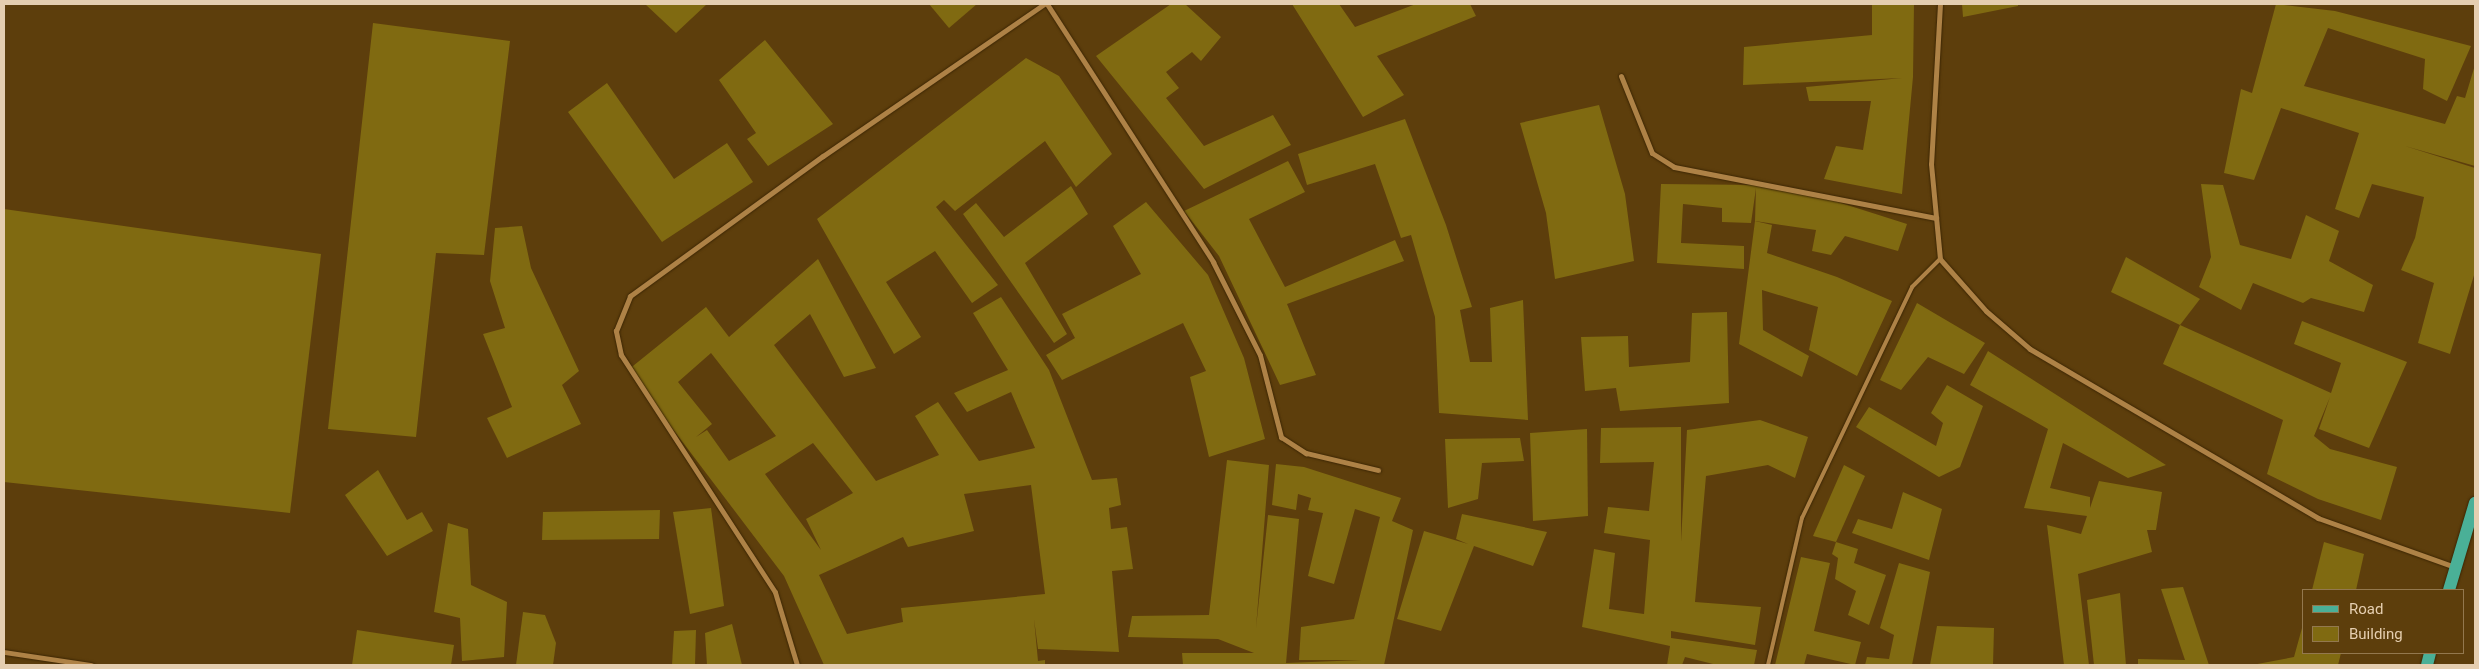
<!DOCTYPE html>
<style>
body{margin:0}
#map{position:relative;width:2479px;height:669px;overflow:hidden;background:#5d3e0c;font-family:Roboto,sans-serif}
div>[style]{position:absolute}
.building>*{inset:0;background:#806a11}
.roads{filter:drop-shadow(0 0 1px #3c2604) drop-shadow(0 0 1px #3c2604)}
.service>*{height:4px;margin:-2px;padding:0 2px;transform-origin:2px;border-radius:2px;background:#ae8246}
.minor>*{height:5px;margin:-2.5px;padding:0 2.5px;transform-origin:2.5px;border-radius:2.5px;background:#ae8246}
.primary>*{height:12px;margin:-6px;padding:0 6px;transform-origin:6px;border-radius:6px;background:#4ab097}
span{translate:-50% -50%;white-space:nowrap;text-align:center;line-height:1.15;-webkit-text-stroke:5px #5d3e0c;paint-order:stroke}
.frame{position:absolute;inset:0;border:5px solid #e5ceb0;pointer-events:none}
.legend{position:absolute;left:2302px;top:589px;width:162px;height:65px;box-sizing:border-box;background:#5d3e0c;border:1px solid #93784e;margin:0;padding:6px 9px;list-style:none;font-size:15px;color:#e5ceb0}
.legend li{display:flex;align-items:center;gap:10px;height:25px}
.legend b{width:25px;border:1px solid #93784e}
</style>
<div id="map">
<div class="building">
<i style="clip-path:polygon(645px 4px,707px 4px,676px 33px)"></i>
<i style="clip-path:polygon(929px 4px,977px 4px,949px 28px)"></i>
<i style="clip-path:polygon(1171px 4px,1185px 4px,1221px 37px,1201px 61px,1192px 52px,1166px 72px,1179px 88px,1166px 98px,1204px 146px,1273px 115px,1291px 145px,1204px 189px,1096px 56px)"></i>
<i style="clip-path:polygon(1292px 4px,1339px 4px,1355px 27px,1416px 4px,1470px 4px,1476px 16px,1377px 56px,1404px 95px,1363px 117px)"></i>
<i style="clip-path:polygon(1872px 4px,1914px 4px,1913px 77px,1902px 194px,1824px 179px,1836px 146px,1863px 150px,1871px 101px,1809px 101px,1806px 87px,1902px 78px,1743px 85px,1744px 47px,1872px 35px)"></i>
<i style="clip-path:polygon(1962px 4px,2018px 4px,2018px 6px,1963px 17px)"></i>
<i style="clip-path:polygon(2276px 4px,2335px 11px,2471px 46px,2447px 101px,2423px 89px,2425px 59px,2328px 28px,2304px 86px,2445px 124px,2457px 96px,2465px 98px,2475px 65px,2475px 166px,2405px 146px,2475px 168px,2475px 272px,2450px 354px,2418px 343px,2434px 283px,2401px 270px,2415px 238px,2424px 197px,2372px 184px,2359px 218px,2335px 209px,2359px 133px,2281px 108px,2254px 180px,2224px 173px,2241px 89px,2252px 93px)"></i>
<i style="clip-path:polygon(373px 23px,510px 41px,484px 255px,436px 253px,416px 437px,328px 429px)"></i>
<i style="clip-path:polygon(765px 40px,833px 124px,768px 166px,747px 139px,756px 133px,719px 80px)"></i>
<i style="clip-path:polygon(1026px 58px,1059px 76px,1112px 154px,1076px 187px,1045px 141px,955px 211px,944px 200px,936px 207px,998px 285px,972px 303px,935px 251px,886px 282px,921px 337px,894px 354px,817px 219px)"></i>
<i style="clip-path:polygon(607px 83px,674px 179px,727px 143px,753px 182px,662px 242px,568px 112px)"></i>
<i style="clip-path:polygon(1599px 105px,1625px 194px,1634px 261px,1555px 279px,1546px 213px,1520px 123px)"></i>
<i style="clip-path:polygon(1405px 119px,1446px 225px,1472px 307px,1460px 310px,1470px 362px,1492px 362px,1490px 308px,1523px 300px,1528px 420px,1439px 413px,1435px 317px,1411px 235px,1401px 238px,1375px 164px,1307px 185px,1298px 154px)"></i>
<i style="clip-path:polygon(1288px 161px,1305px 192px,1249px 219px,1285px 287px,1395px 240px,1404px 261px,1287px 304px,1316px 375px,1280px 385px,1219px 256px,1184px 211px)"></i>
<i style="clip-path:polygon(1661px 184px,1757px 185px,1819px 196px,1907px 224px,1898px 251px,1845px 236px,1831px 255px,1812px 251px,1816px 230px,1755px 221px,1756px 188px,1751px 223px,1722px 222px,1722px 208px,1683px 204px,1681px 243px,1744px 246px,1744px 269px,1657px 263px)"></i>
<i style="clip-path:polygon(2201px 184px,2223px 185px,2240px 245px,2291px 259px,2306px 215px,2339px 231px,2329px 261px,2373px 285px,2364px 312px,2311px 298px,2303px 303px,2253px 283px,2241px 310px,2199px 287px,2211px 257px)"></i>
<i style="clip-path:polygon(1071px 186px,1088px 214px,1025px 263px,1067px 334px,1054px 343px,963px 214px,976px 203px,1004px 237px)"></i>
<i style="clip-path:polygon(1146px 202px,1208px 275px,1244px 358px,1265px 439px,1209px 457px,1190px 377px,1206px 371px,1183px 323px,1062px 380px,1046px 355px,1075px 338px,1062px 314px,1141px 274px,1113px 226px)"></i>
<i style="clip-path:polygon(4px 209px,321px 254px,290px 513px,4px 482px)"></i>
<i style="clip-path:polygon(1755px 221px,1772px 225px,1767px 253px,1837px 277px,1892px 301px,1857px 376px,1809px 350px,1818px 307px,1762px 290px,1763px 330px,1809px 356px,1802px 377px,1739px 344px)"></i>
<i style="clip-path:polygon(522px 226px,531px 268px,579px 371px,562px 385px,581px 424px,507px 458px,487px 418px,512px 407px,483px 334px,505px 328px,490px 281px,495px 228px)"></i>
<i style="clip-path:polygon(2126px 257px,2200px 299px,2180px 325px,2111px 292px)"></i>
<i style="clip-path:polygon(evenodd,818px 259px,876px 368px,844px 377px,810px 314px,774px 345px,876px 481px,939px 455px,915px 416px,938px 402px,979px 461px,1035px 448px,1011px 392px,967px 412px,954px 393px,1008px 370px,973px 313px,1001px 297px,1049px 370px,1092px 480px,1117px 478px,1121px 505px,1109px 508px,1111px 529px,1127px 527px,1133px 569px,1112px 571px,1119px 652px,1038px 649px,1034px 619px,1038px 661px,1045px 660px,1045px 665px,824px 665px,784px 576px,628px 370px,706px 307px,729px 337px,818px 259px,711px 353px,776px 436px,729px 461px,707px 430px,696px 437px,712px 424px,678px 382px,711px 353px,818px 259px,813px 443px,853px 493px,806px 519px,821px 550px,765px 474px,813px 443px,818px 259px,1031px 485px,1045px 594px,901px 608px,903px 622px,847px 634px,819px 575px,903px 537px,908px 547px,974px 531px,964px 494px,1031px 485px)"></i>
<i style="clip-path:polygon(1917px 303px,1985px 343px,1964px 374px,1928px 357px,1901px 390px,1880px 380px)"></i>
<i style="clip-path:polygon(1727px 312px,1729px 403px,1620px 411px,1616px 388px,1585px 391px,1581px 337px,1628px 336px,1629px 367px,1690px 362px,1692px 313px)"></i>
<i style="clip-path:polygon(2302px 321px,2407px 362px,2369px 448px,2319px 429px,2330px 397px,2314px 436px,2330px 449px,2397px 467px,2381px 520px,2318px 499px,2267px 474px,2283px 420px,2163px 364px,2180px 325px,2331px 393px,2341px 363px,2294px 344px)"></i>
<i style="clip-path:polygon(1988px 351px,2166px 465px,2128px 478px,2063px 443px,2050px 488px,2090px 497px,2090px 508px,2099px 481px,2162px 492px,2156px 530px,2147px 530px,2152px 552px,2078px 574px,2089px 665px,2064px 665px,2047px 525px,2081px 534px,2087px 516px,2024px 508px,2048px 429px,1970px 385px)"></i>
<i style="clip-path:polygon(1947px 385px,1983px 406px,1960px 467px,1939px 477px,1856px 427px,1869px 407px,1936px 446px,1943px 423px,1931px 413px)"></i>
<i style="clip-path:polygon(1760px 420px,1808px 437px,1795px 478px,1768px 465px,1706px 476px,1695px 602px,1761px 607px,1755px 645px,1671px 631px,1671px 638px,1757px 650px,1754px 665px,1717px 665px,1685px 657px,1682px 665px,1667px 665px,1670px 646px,1582px 627px,1594px 549px,1615px 553px,1609px 609px,1644px 614px,1650px 540px,1604px 533px,1608px 507px,1649px 511px,1654px 462px,1600px 463px,1601px 428px,1681px 427px,1681px 542px,1687px 430px)"></i>
<i style="clip-path:polygon(1587px 429px,1588px 516px,1533px 521px,1530px 433px)"></i>
<i style="clip-path:polygon(1520px 438px,1524px 461px,1482px 463px,1478px 499px,1448px 508px,1445px 439px)"></i>
<i style="clip-path:polygon(1227px 460px,1269px 465px,1256px 628px,1268px 515px,1299px 519px,1286px 663px,1362px 660px,1299px 660px,1301px 627px,1354px 619px,1380px 517px,1355px 509px,1334px 584px,1308px 576px,1323px 513px,1308px 510px,1311px 498px,1298px 494px,1296px 510px,1272px 505px,1276px 464px,1304px 467px,1401px 498px,1392px 521px,1413px 530px,1384px 665px,1183px 665px,1182px 653px,1254px 653px,1218px 639px,1128px 637px,1132px 616px,1209px 615px)"></i>
<i style="clip-path:polygon(1844px 465px,1865px 476px,1836px 542px,1813px 536px)"></i>
<i style="clip-path:polygon(378px 470px,407px 520px,422px 512px,433px 531px,387px 556px,345px 495px)"></i>
<i style="clip-path:polygon(1903px 492px,1942px 509px,1929px 560px,1852px 533px,1858px 519px,1892px 529px)"></i>
<i style="clip-path:polygon(711px 508px,724px 606px,690px 614px,673px 512px)"></i>
<i style="clip-path:polygon(660px 510px,659px 539px,542px 540px,543px 512px)"></i>
<i style="clip-path:polygon(1462px 514px,1547px 532px,1533px 566px,1474px 546px,1441px 631px,1397px 619px,1424px 531px,1468px 544px,1456px 539px)"></i>
<i style="clip-path:polygon(448px 523px,468px 529px,471px 585px,507px 602px,504px 657px,462px 661px,460px 618px,434px 612px)"></i>
<i style="clip-path:polygon(1836px 542px,1858px 549px,1854px 563px,1886px 575px,1869px 625px,1848px 615px,1856px 591px,1835px 579px,1838px 558px,1832px 554px)"></i>
<i style="clip-path:polygon(2324px 542px,2364px 554px,2356px 590px,2312px 590px)"></i>
<i style="clip-path:polygon(1801px 557px,1830px 563px,1814px 631px,1861px 642px,1855px 665px,1807px 654px,1804px 665px,1775px 665px)"></i>
<i style="clip-path:polygon(1899px 563px,1930px 572px,1912px 665px,1865px 665px,1867px 657px,1889px 659px,1894px 635px,1880px 628px)"></i>
<i style="clip-path:polygon(2183px 587px,2209px 665px,2138px 665px,2138px 659px,2185px 660px,2161px 589px)"></i>
<i style="clip-path:polygon(2120px 593px,2126px 665px,2094px 665px,2087px 600px)"></i>
<i style="clip-path:polygon(523px 612px,545px 615px,556px 643px,553px 665px,516px 665px)"></i>
<i style="clip-path:polygon(732px 624px,742px 665px,707px 665px,705px 633px)"></i>
<i style="clip-path:polygon(1937px 626px,1994px 628px,1993px 665px,1930px 665px)"></i>
<i style="clip-path:polygon(2302px 628px,2303px 653px,2341px 653px,2338px 665px,2252px 665px,2294px 657px)"></i>
<i style="clip-path:polygon(357px 630px,454px 645px,451px 665px,352px 665px)"></i>
<i style="clip-path:polygon(696px 630px,695px 665px,672px 665px,674px 631px)"></i>
</div>
<div class="roads">
<div class="service">
<i style="left:1768px;top:665px;width:151px;rotate:-77deg"></i>
<i style="left:1802px;top:518px;width:256px;rotate:-64.5deg"></i>
<i style="left:1912px;top:287px;width:40px;rotate:-45deg"></i>
</div>
<div class="minor">
<i style="left:1047px;top:4px;width:307px;rotate:57.2deg"></i>
<i style="left:1213px;top:262px;width:104px;rotate:63.2deg"></i>
<i style="left:1260px;top:355px;width:85px;rotate:75.6deg"></i>
<i style="left:1281px;top:437px;width:30px;rotate:33deg"></i>
<i style="left:1306px;top:453px;width:74px;rotate:13.3deg"></i>
<i style="left:1940px;top:4px;width:160px;rotate:93.2deg"></i>
<i style="left:1931px;top:164px;width:95px;rotate:84.6deg"></i>
<i style="left:1940px;top:259px;width:69px;rotate:48.5deg"></i>
<i style="left:1986px;top:311px;width:58px;rotate:40.8deg"></i>
<i style="left:2030px;top:349px;width:334px;rotate:30.4deg"></i>
<i style="left:2318px;top:518px;width:145px;rotate:19.7deg"></i>
<i style="left:1621px;top:76px;width:83px;rotate:68.1deg"></i>
<i style="left:1652px;top:153px;width:26px;rotate:32deg"></i>
<i style="left:1674px;top:167px;width:267px;rotate:11deg"></i>
<i style="left:4px;top:652px;width:88px;rotate:8.5deg"></i>
<i style="left:797px;top:665px;width:76px;rotate:-106.8deg"></i>
<i style="left:775px;top:592px;width:283px;rotate:-123deg"></i>
<i style="left:621px;top:355px;width:25px;rotate:-102deg"></i>
<i style="left:616px;top:331px;width:38px;rotate:-68deg"></i>
<i style="left:630px;top:296px;width:238px;rotate:-36deg"></i>
<i style="left:823px;top:156px;width:268px;rotate:-34.5deg"></i>
</div>
<div class="primary">
<i style="left:2449px;top:590px;width:91px;rotate:-73.4deg"></i>
<i style="left:2427px;top:665px;width:12px;rotate:-76deg"></i>
</div>
</div>
<div class="frame"></div>
<ul class="legend">
<li><b style="height:6px;background:#4ab097"></b>Road</li>
<li><b style="height:14px;background:#806a11"></b>Building</li>
</ul>
</div>
